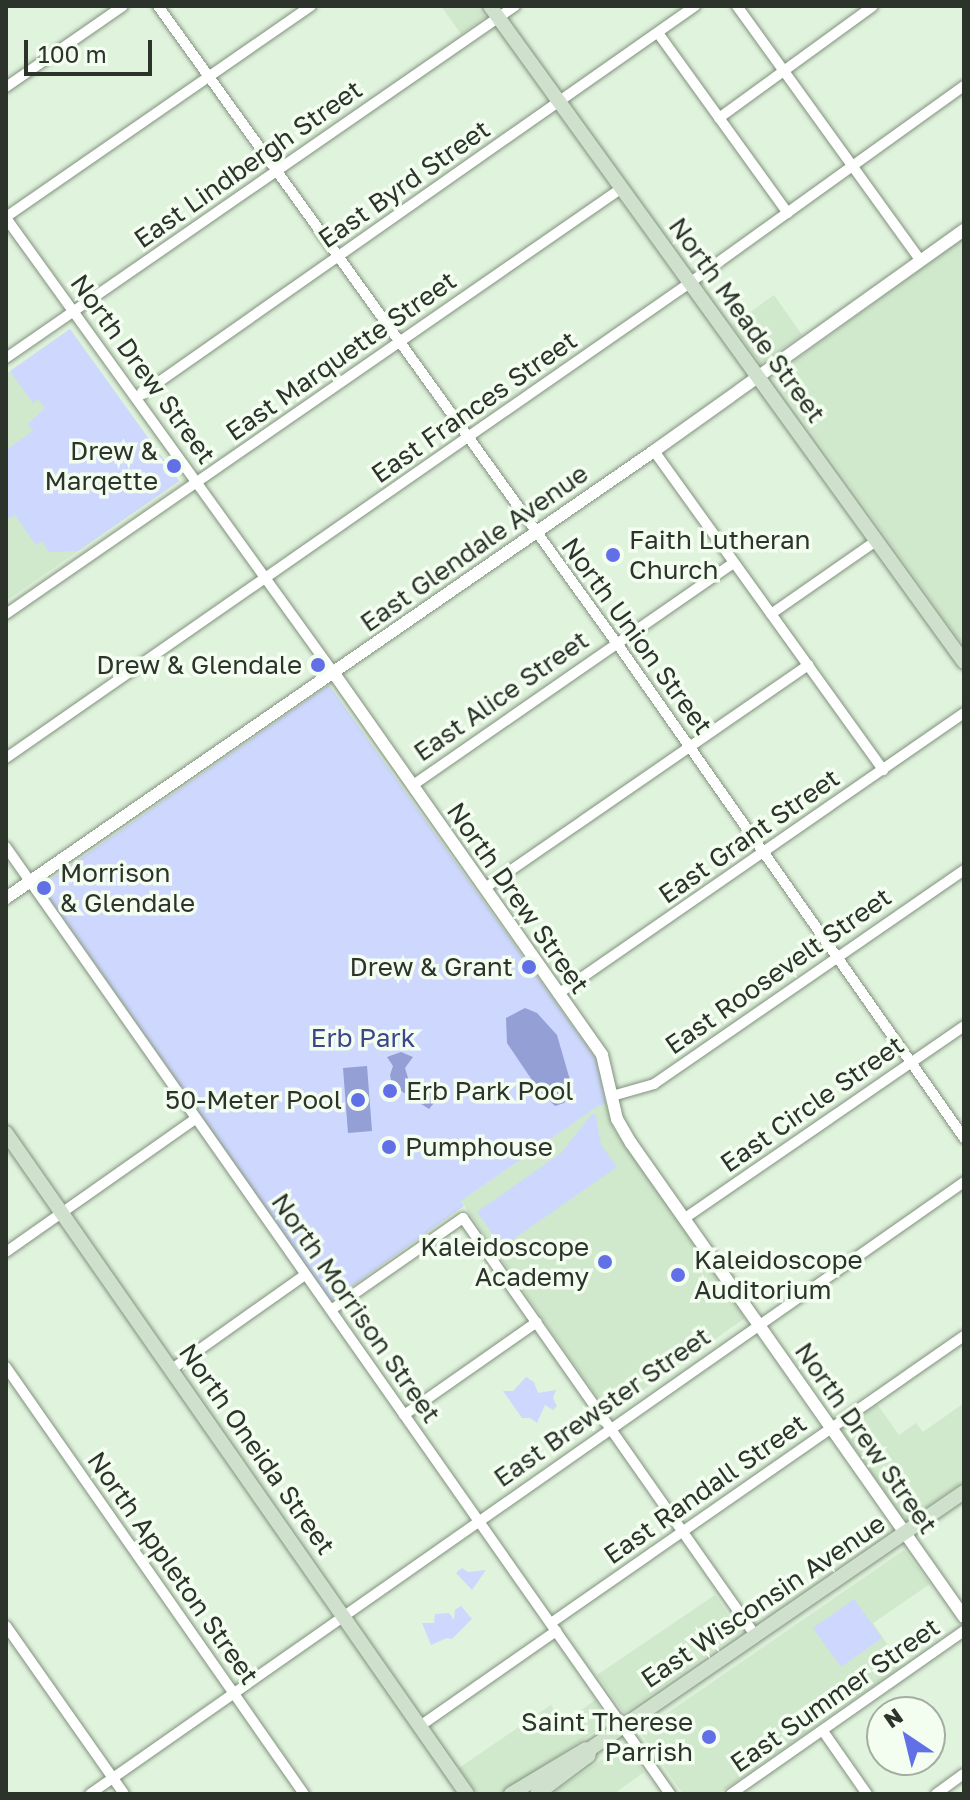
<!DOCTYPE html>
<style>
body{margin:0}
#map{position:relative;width:970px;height:1800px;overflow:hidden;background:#e0f3dd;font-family:"Golos Text",sans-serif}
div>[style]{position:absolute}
.built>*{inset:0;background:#d0e8cc}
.green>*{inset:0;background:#ced7fd}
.water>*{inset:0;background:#939fd5}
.roads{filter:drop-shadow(0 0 2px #81927e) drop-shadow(0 0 2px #81927e)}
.minor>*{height:10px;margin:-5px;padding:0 5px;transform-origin:5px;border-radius:5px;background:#fff}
.tertiary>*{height:12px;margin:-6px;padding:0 6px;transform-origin:6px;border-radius:6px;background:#fff}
.secondary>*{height:14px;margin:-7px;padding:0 7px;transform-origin:7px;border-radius:7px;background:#cfe1cc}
.dots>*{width:22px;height:22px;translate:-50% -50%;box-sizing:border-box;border:4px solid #f3fef0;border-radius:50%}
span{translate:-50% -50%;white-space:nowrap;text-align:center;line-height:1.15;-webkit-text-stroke:7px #f3fef0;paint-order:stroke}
.street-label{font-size:26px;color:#2c332b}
.poi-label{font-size:26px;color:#2c332b}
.right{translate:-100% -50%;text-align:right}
.left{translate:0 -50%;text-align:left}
.park-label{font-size:26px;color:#3d4689}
.frame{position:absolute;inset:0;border:8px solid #2c332b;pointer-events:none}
.north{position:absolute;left:866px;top:1696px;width:80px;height:80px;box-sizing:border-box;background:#f3fef0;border:2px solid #a3ada1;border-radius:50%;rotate:325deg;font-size:22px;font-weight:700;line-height:32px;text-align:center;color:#2c332b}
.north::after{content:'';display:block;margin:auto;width:28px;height:36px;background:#6270e8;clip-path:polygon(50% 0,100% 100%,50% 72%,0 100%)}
.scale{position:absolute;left:24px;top:40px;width:128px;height:36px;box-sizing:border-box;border:4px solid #2c332b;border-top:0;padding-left:10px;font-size:24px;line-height:28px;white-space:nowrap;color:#2c332b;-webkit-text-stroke:6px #f3fef0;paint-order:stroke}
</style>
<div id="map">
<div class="built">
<i style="clip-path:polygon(441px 6px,477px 6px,485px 17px,461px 34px)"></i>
<i style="clip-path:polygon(964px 238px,964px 646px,778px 385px,778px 373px)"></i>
<i style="clip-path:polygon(774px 295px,802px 335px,760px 364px,732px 325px)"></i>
<i style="clip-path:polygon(70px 329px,179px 481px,6px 601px,6px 374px)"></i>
<i style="clip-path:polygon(606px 1104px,613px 1129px,745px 1318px,609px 1414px,461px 1201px,598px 1106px)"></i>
<i style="clip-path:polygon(964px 1403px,964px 1481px,905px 1522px,841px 1429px,877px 1404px,899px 1435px,916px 1423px,923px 1432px)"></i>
<i style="clip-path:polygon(904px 1550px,930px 1584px,873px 1623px,902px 1666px,718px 1794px,683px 1794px,640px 1732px)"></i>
<i style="clip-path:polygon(715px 1595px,740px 1632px,624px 1713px,597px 1675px)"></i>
<i style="clip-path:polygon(595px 1700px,609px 1722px,501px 1794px,478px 1794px,459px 1768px,551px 1705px,563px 1723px)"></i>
<i style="clip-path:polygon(624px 1745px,644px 1772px,614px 1794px,551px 1794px)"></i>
</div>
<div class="green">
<i style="clip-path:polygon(70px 329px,179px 481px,78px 551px,49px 552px,42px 541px,36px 545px,15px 515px,9px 518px,6px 514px,6px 450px,33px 431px,28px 424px,45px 408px,38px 399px,33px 403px,10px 371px)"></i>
<i style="clip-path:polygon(329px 685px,596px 1059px,606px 1104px,598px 1106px,461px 1201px,464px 1206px,331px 1301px,41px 886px)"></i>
<i style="clip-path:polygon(592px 1114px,596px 1115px,601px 1145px,617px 1167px,502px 1247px,477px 1212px,561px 1153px)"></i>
<i style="clip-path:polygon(526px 1377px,534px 1382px,538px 1393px,556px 1390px,553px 1398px,557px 1406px,553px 1410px,545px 1405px,537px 1423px,530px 1418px,522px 1418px,503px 1391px,513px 1391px)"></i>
<i style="clip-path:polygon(462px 1568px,468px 1572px,486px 1570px,472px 1590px,456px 1573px)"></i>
<i style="clip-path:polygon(854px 1599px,882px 1638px,841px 1667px,813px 1628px)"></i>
<i style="clip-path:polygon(461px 1606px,472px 1619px,452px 1639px,447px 1638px,431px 1645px,422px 1623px,434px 1623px,435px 1614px,449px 1613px,454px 1620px,455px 1610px)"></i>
</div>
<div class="water">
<i style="clip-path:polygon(525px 1008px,537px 1013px,557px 1035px,570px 1080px,570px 1095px,564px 1103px,555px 1106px,538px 1089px,507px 1043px,506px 1018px)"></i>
<i style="clip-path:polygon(401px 1052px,413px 1057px,405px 1068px,411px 1088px,417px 1084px,438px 1098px,429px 1109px,392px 1085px,390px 1075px,393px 1066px,387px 1057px)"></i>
<i style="clip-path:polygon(367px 1066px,372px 1131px,348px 1133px,343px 1068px)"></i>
</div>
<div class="roads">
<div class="minor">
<i style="left:158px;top:6px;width:796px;rotate:54.25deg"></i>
<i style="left:623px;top:652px;width:594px;rotate:54.94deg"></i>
<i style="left:737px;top:6px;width:314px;rotate:54.2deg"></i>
<i style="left:658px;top:33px;width:222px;rotate:54.2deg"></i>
<i style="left:6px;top:87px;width:142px;rotate:-34.7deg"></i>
<i style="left:719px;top:118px;width:190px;rotate:-36deg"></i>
<i style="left:6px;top:217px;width:371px;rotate:-34.7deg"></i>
<i style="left:6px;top:218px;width:560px;rotate:54.24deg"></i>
<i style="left:6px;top:358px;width:619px;rotate:-34.67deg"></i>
<i style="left:136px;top:398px;width:683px;rotate:-35.04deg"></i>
<i style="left:654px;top:451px;width:393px;rotate:54.3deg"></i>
<i style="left:6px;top:614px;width:749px;rotate:-34.67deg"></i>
<i style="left:771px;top:614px;width:128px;rotate:-34.8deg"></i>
<i style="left:6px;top:758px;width:834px;rotate:-34.8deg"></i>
<i style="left:691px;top:282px;width:336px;rotate:-35.7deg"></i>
<i style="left:413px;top:785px;width:390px;rotate:-34.7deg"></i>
<i style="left:6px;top:847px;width:1157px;rotate:54.96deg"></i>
<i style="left:485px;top:888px;width:393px;rotate:-34.6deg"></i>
<i style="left:558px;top:994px;width:494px;rotate:-34.7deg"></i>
<i style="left:612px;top:1096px;width:44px;rotate:-15.9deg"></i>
<i style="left:654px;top:1084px;width:377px;rotate:-34.6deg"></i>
<i style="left:685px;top:1218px;width:339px;rotate:-34.5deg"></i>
<i style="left:6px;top:1252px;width:231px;rotate:-35.1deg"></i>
<i style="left:331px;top:1310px;width:161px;rotate:-34.9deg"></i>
<i style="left:463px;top:1218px;width:509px;rotate:55deg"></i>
<i style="left:6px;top:1367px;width:521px;rotate:55.09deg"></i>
<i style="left:172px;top:1369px;width:163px;rotate:-35.3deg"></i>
<i style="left:404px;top:1415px;width:162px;rotate:-35deg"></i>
<i style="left:551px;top:1623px;width:503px;rotate:-34.8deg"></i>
<i style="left:6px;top:1626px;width:205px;rotate:54.9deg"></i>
<i style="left:420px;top:1726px;width:166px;rotate:-34.9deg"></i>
<i style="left:823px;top:1731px;width:77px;rotate:55.1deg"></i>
<i style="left:90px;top:1794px;width:1067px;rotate:-35deg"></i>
<i style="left:731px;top:1794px;width:284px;rotate:-35deg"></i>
<i style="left:936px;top:1794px;width:34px;rotate:-36deg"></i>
</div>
<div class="tertiary">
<i style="left:333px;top:672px;width:468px;rotate:54.9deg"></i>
<i style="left:602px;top:1055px;width:66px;rotate:76.8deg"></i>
<i style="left:617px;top:1119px;width:28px;rotate:60deg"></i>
<i style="left:631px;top:1143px;width:579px;rotate:54.91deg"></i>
<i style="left:6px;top:898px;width:787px;rotate:-34.6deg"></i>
<i style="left:654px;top:451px;width:381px;rotate:-35.5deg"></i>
</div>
<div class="secondary">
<i style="left:490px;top:6px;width:809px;rotate:54.15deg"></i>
<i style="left:6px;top:1133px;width:806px;rotate:55.11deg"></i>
<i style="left:511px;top:1794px;width:87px;rotate:-31deg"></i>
<i style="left:537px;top:1794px;width:64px;rotate:-36.7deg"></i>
<i style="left:588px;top:1756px;width:7px;rotate:-74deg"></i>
<i style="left:590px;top:1749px;width:454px;rotate:-34.5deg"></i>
</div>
</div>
<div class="dots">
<i style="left:174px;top:466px;background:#6270e8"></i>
<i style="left:613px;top:555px;background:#6270e8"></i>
<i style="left:318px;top:665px;background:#6270e8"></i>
<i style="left:44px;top:888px;background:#6270e8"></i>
<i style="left:529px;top:967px;background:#6270e8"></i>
<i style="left:390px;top:1091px;background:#6270e8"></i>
<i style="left:358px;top:1100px;background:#6270e8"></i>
<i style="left:389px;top:1147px;background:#6270e8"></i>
<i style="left:605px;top:1262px;background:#6270e8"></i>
<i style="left:678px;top:1275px;background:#6270e8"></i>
<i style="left:709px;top:1737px;background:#6270e8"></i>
</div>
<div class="street-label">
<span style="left:248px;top:164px;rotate:-35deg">East Lindbergh Street</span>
<span style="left:404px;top:184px;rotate:-35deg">East Byrd Street</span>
<span style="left:747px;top:320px;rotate:54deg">North Meade Street</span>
<span style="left:341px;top:356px;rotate:-35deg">East Marquette Street</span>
<span style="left:143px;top:369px;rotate:54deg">North Drew Street</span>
<span style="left:474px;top:407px;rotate:-35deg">East Frances Street</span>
<span style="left:474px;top:548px;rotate:-35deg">East Glendale Avenue</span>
<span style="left:637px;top:636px;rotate:54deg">North Union Street</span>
<span style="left:501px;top:696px;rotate:-35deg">East Alice Street</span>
<span style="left:749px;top:836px;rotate:-35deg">East Grant Street</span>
<span style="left:518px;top:898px;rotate:55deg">North Drew Street</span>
<span style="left:778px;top:971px;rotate:-35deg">East Roosevelt Street</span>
<span style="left:812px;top:1104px;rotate:-35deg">East Circle Street</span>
<span style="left:356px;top:1308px;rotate:55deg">North Morrison Street</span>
<span style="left:602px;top:1407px;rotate:-35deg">East Brewster Street</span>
<span style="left:866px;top:1438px;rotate:55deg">North Drew Street</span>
<span style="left:257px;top:1449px;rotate:55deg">North Oneida Street</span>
<span style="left:705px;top:1489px;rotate:-35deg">East Randall Street</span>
<span style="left:173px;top:1568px;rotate:55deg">North Appleton Street</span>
<span style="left:763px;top:1601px;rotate:-34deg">East Wisconsin Avenue</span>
<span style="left:835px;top:1695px;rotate:-35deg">East Summer Street</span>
</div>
<div class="poi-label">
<span class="right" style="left:158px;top:466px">Drew &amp;<br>Marqette</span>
<span class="left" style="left:629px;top:555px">Faith Lutheran<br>Church</span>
<span class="right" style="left:302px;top:665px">Drew &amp; Glendale</span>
<span class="left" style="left:60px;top:888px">Morrison<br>&amp; Glendale</span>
<span class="right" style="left:513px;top:967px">Drew &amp; Grant</span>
<span class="left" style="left:406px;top:1091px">Erb Park Pool</span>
<span class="right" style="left:342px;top:1100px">50-Meter Pool</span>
<span class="left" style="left:405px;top:1147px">Pumphouse</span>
<span class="right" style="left:589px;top:1262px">Kaleidoscope<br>Academy</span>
<span class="left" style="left:694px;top:1275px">Kaleidoscope<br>Auditorium</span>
<span class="right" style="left:693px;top:1737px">Saint Therese<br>Parrish</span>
</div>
<div class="park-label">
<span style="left:363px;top:1038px">Erb Park</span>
</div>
<div class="frame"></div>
<div class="north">N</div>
<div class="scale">100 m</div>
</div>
